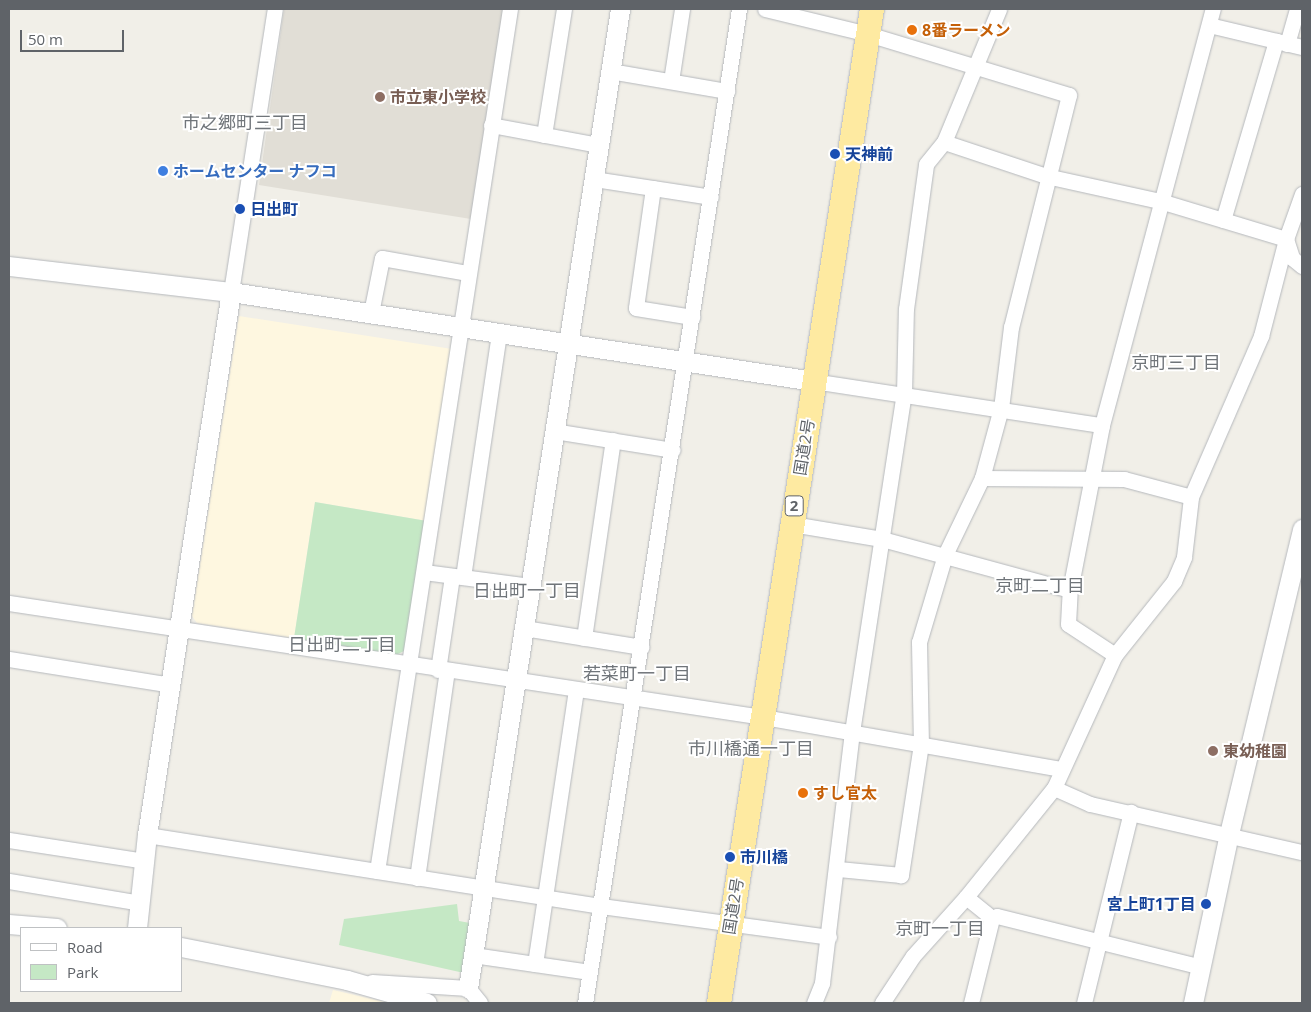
<!DOCTYPE html>
<meta charset="utf-8">
<style>
body{margin:0}
#map{position:relative;width:1311px;height:1012px;overflow:hidden;background:#f1efe8;font-family:"Open Sans","Noto Sans JP",sans-serif}
div>[style]{position:absolute}
.commercial>*{inset:0;background:#fef7e0}
.education>*{inset:0;background:#e1ded6}
.green>*{inset:0;background:#c5e8c5}
.roads{filter:drop-shadow(0 0 1px #b5b8bc) drop-shadow(0 0 1px #b5b8bc)}
.minor>*{height:15px;margin:-7.5px;padding:0 7.5px;transform-origin:7.5px;border-radius:7.5px;background:#fff}
.tertiary>*{height:19px;margin:-9.5px;padding:0 9.5px;transform-origin:9.5px;border-radius:9.5px;background:#fff}
.trunk>*{height:24px;margin:-12px;padding:0 12px;transform-origin:12px;border-radius:12px;background:#feeaa1}
.dots>*{width:14px;height:14px;translate:-50% -50%;box-sizing:border-box;border:2px solid #fff;border-radius:50%}
span{translate:-50% -50%;white-space:nowrap;text-align:center;line-height:1.15;-webkit-text-stroke:4px #fff;paint-order:stroke}
.shield-label span{padding:1px 4px;background:#fff;border:1px solid;border-radius:4px;-webkit-text-stroke-width:0}
.shield-label{font-size:15px;color:#5f6368;font-weight:700}
.food-label{font-size:16px;color:#c56008;font-weight:700}
.left{translate:0 -50%;text-align:left}
.education-label{font-size:16px;color:#785e54;font-weight:700}
.transit-label{font-size:16px;color:#164399;font-weight:700}
.right{translate:-100% -50%;text-align:right}
.shop-label{font-size:16px;color:#366cbe;font-weight:700}
.street-label{font-size:16px;color:#5f6368}
.neighbourhood-label{font-size:18px;color:#70757a}
.frame{position:absolute;inset:0;border:10px solid #5f6368;pointer-events:none}
.legend{position:absolute;left:20px;top:927px;width:162px;height:65px;box-sizing:border-box;background:#fff;border:1px solid #bfc1c3;margin:0;padding:6px 9px;list-style:none;font-size:15px;color:#5f6368}
.legend li{display:flex;align-items:center;gap:10px;height:25px}
.legend b{width:25px;border:1px solid #bfc1c3}
.scale{position:absolute;left:20px;top:30px;width:104px;height:22px;box-sizing:border-box;border:2px solid #5f6368;border-top:0;padding-left:6px;font-size:15px;line-height:18px;white-space:nowrap;color:#5f6368;-webkit-text-stroke:4px #fff;paint-order:stroke}
</style>
<div id="map">
<div class="commercial">
<i style="clip-path:polygon(239px 316px,452px 349px,427px 521px,315px 502px,294px 638px,197px 623px,192px 616px)"></i>
<i style="clip-path:polygon(333px 990px,389px 1003px,329px 1003px)"></i>
</div>
<div class="education">
<i style="clip-path:polygon(284px 9px,503px 9px,471px 219px,259px 185px)"></i>
</div>
<div class="green">
<i style="clip-path:polygon(315px 502px,427px 521px,406px 650px,396px 655px,294px 638px)"></i>
<i style="clip-path:polygon(457px 904px,459px 921px,470px 923px,464px 973px,339px 945px,344px 919px)"></i>
</div>
<div class="roads">
<div class="minor">
<i style="left:765px;top:9px;width:106px;rotate:13.6deg"></i>
<i style="left:868px;top:34px;width:210px;rotate:16.9deg"></i>
<i style="left:1069px;top:95px;width:239px;rotate:104deg"></i>
<i style="left:1011px;top:327px;width:82px;rotate:97deg"></i>
<i style="left:1001px;top:408px;width:73px;rotate:105.2deg"></i>
<i style="left:982px;top:478px;width:85px;rotate:115.7deg"></i>
<i style="left:945px;top:555px;width:91px;rotate:106.6deg"></i>
<i style="left:919px;top:642px;width:102px;rotate:88.9deg"></i>
<i style="left:921px;top:744px;width:133px;rotate:98.7deg"></i>
<i style="left:901px;top:875px;width:63px;rotate:-174.6deg"></i>
<i style="left:1209px;top:25px;width:96px;rotate:13.3deg"></i>
<i style="left:1287px;top:44px;width:36px;rotate:-74deg"></i>
<i style="left:610px;top:71px;width:119px;rotate:9.7deg"></i>
<i style="left:671px;top:81px;width:73px;rotate:-81.3deg"></i>
<i style="left:491px;top:125px;width:110px;rotate:10.5deg"></i>
<i style="left:544px;top:135px;width:128px;rotate:-81deg"></i>
<i style="left:944px;top:142px;width:108px;rotate:18.4deg"></i>
<i style="left:1046px;top:176px;width:117px;rotate:12.4deg"></i>
<i style="left:1160px;top:201px;width:132px;rotate:16.8deg"></i>
<i style="left:594px;top:179px;width:118px;rotate:8.7deg"></i>
<i style="left:653px;top:188px;width:121px;rotate:98.1deg"></i>
<i style="left:636px;top:308px;width:57px;rotate:9.1deg"></i>
<i style="left:1223px;top:220px;width:187px;rotate:-73.5deg"></i>
<i style="left:1286px;top:239px;width:20px;rotate:72deg"></i>
<i style="left:1292px;top:258px;width:13px;rotate:39deg"></i>
<i style="left:231px;top:292px;width:286px;rotate:-81.2deg"></i>
<i style="left:371px;top:313px;width:56px;rotate:-78.7deg"></i>
<i style="left:382px;top:258px;width:86px;rotate:10deg"></i>
<i style="left:813px;top:381px;width:292px;rotate:8.7deg"></i>
<i style="left:554px;top:431px;width:120px;rotate:9.1deg"></i>
<i style="left:982px;top:478px;width:142px;rotate:0.4deg"></i>
<i style="left:1124px;top:479px;width:69px;rotate:15deg"></i>
<i style="left:792px;top:524px;width:91px;rotate:9.5deg"></i>
<i style="left:882px;top:539px;width:195px;rotate:15.2deg"></i>
<i style="left:424px;top:572px;width:107px;rotate:7.5deg"></i>
<i style="left:463px;top:577px;width:247px;rotate:-81.6deg"></i>
<i style="left:9px;top:603px;width:763px;rotate:8.6deg"></i>
<i style="left:763px;top:717px;width:303px;rotate:9.9deg"></i>
<i style="left:524px;top:628px;width:119px;rotate:9.2deg"></i>
<i style="left:584px;top:638px;width:200px;rotate:-81.7deg"></i>
<i style="left:1115px;top:655px;width:56px;rotate:-146.6deg"></i>
<i style="left:1068px;top:624px;width:34px;rotate:-87deg"></i>
<i style="left:1070px;top:590px;width:168px;rotate:-79deg"></i>
<i style="left:1102px;top:425px;width:431px;rotate:-75.1deg"></i>
<i style="left:9px;top:659px;width:164px;rotate:9.1deg"></i>
<i style="left:438px;top:670px;width:95px;rotate:-81.5deg"></i>
<i style="left:1054px;top:788px;width:39px;rotate:24deg"></i>
<i style="left:1090px;top:804px;width:217px;rotate:12.8deg"></i>
<i style="left:147px;top:835px;width:460px;rotate:8.9deg"></i>
<i style="left:601px;top:906px;width:230px;rotate:7.7deg"></i>
<i style="left:9px;top:840px;width:137px;rotate:8.8deg"></i>
<i style="left:377px;top:871px;width:872px;rotate:-81.23deg"></i>
<i style="left:417px;top:878px;width:209px;rotate:-81.8deg"></i>
<i style="left:9px;top:881px;width:133px;rotate:9.5deg"></i>
<i style="left:966px;top:897px;width:33px;rotate:39deg"></i>
<i style="left:992px;top:918px;width:5px;rotate:-22deg"></i>
<i style="left:997px;top:916px;width:211px;rotate:14deg"></i>
<i style="left:473px;top:955px;width:118px;rotate:8.3deg"></i>
<i style="left:535px;top:964px;width:277px;rotate:-81.5deg"></i>
<i style="left:372px;top:982px;width:96px;rotate:3.6deg"></i>
<i style="left:468px;top:988px;width:19px;rotate:51deg"></i>
<i style="left:585px;top:1003px;width:1006px;rotate:-81.19deg"></i>
<i style="left:814px;top:1003px;width:22px;rotate:-68deg"></i>
<i style="left:822px;top:983px;width:253px;rotate:-83.2deg"></i>
<i style="left:852px;top:732px;width:342px;rotate:-81.3deg"></i>
<i style="left:904px;top:394px;width:85px;rotate:-88.7deg"></i>
<i style="left:906px;top:309px;width:146px;rotate:-82.1deg"></i>
<i style="left:926px;top:164px;width:28px;rotate:-51deg"></i>
<i style="left:944px;top:142px;width:144px;rotate:-67.5deg"></i>
<i style="left:882px;top:1003px;width:56px;rotate:-56.6deg"></i>
<i style="left:913px;top:956px;width:79px;rotate:-48.1deg"></i>
<i style="left:966px;top:897px;width:140px;rotate:-51.1deg"></i>
<i style="left:1054px;top:788px;width:146px;rotate:-65.4deg"></i>
<i style="left:1115px;top:655px;width:95px;rotate:-51.4deg"></i>
<i style="left:1174px;top:581px;width:26px;rotate:-67deg"></i>
<i style="left:1184px;top:557px;width:60px;rotate:-83.3deg"></i>
<i style="left:1191px;top:497px;width:176px;rotate:-66.5deg"></i>
<i style="left:1261px;top:336px;width:100px;rotate:-75.5deg"></i>
<i style="left:1286px;top:239px;width:48px;rotate:-70.4deg"></i>
<i style="left:971px;top:1003px;width:88px;rotate:-76.1deg"></i>
<i style="left:1084px;top:1003px;width:197px;rotate:-76.2deg"></i>
</div>
<div class="tertiary">
<i style="left:9px;top:266px;width:224px;rotate:6.7deg"></i>
<i style="left:231px;top:292px;width:589px;rotate:8.69deg"></i>
<i style="left:9px;top:924px;width:48px;rotate:4.8deg"></i>
<i style="left:137px;top:928px;width:94px;rotate:-83.9deg"></i>
<i style="left:147px;top:835px;width:549px;rotate:-81.21deg"></i>
<i style="left:181px;top:947px;width:169px;rotate:11.2deg"></i>
<i style="left:347px;top:980px;width:83px;rotate:16deg"></i>
<i style="left:468px;top:988px;width:991px;rotate:-81.17deg"></i>
<i style="left:1193px;top:1003px;width:169px;rotate:-78deg"></i>
<i style="left:1228px;top:838px;width:318px;rotate:-76.5deg"></i>
</div>
<div class="trunk">
<i style="left:719px;top:1003px;width:1006px;rotate:-81.25deg"></i>
</div>
</div>
<div class="dots">
<i style="left:912px;top:30px;background:#e8710a"></i>
<i style="left:380px;top:97px;background:#8d6e63"></i>
<i style="left:835px;top:154px;background:#1a4fb4"></i>
<i style="left:163px;top:171px;background:#3f7fe0"></i>
<i style="left:240px;top:209px;background:#1a4fb4"></i>
<i style="left:1213px;top:751px;background:#8d6e63"></i>
<i style="left:803px;top:793px;background:#e8710a"></i>
<i style="left:730px;top:857px;background:#1a4fb4"></i>
<i style="left:1206px;top:904px;background:#1a4fb4"></i>
</div>
<div class="shield-label">
<span style="left:794px;top:506px">2</span>
</div>
<div class="food-label">
<span class="left" style="left:922px;top:30px">8番ラーメン</span>
<span class="left" style="left:813px;top:793px">すし官太</span>
</div>
<div class="education-label">
<span class="left" style="left:390px;top:97px">市立東小学校</span>
<span class="left" style="left:1223px;top:751px">東幼稚園</span>
</div>
<div class="transit-label">
<span class="left" style="left:845px;top:154px">天神前</span>
<span class="left" style="left:250px;top:209px">日出町</span>
<span class="left" style="left:740px;top:857px">市川橋</span>
<span class="right" style="left:1196px;top:904px">宮上町1丁目</span>
</div>
<div class="shop-label">
<span class="left" style="left:173px;top:171px">ホームセンター ナフコ</span>
</div>
<div class="street-label">
<span style="left:804px;top:447px;rotate:-81deg">国道2号</span>
<span style="left:733px;top:906px;rotate:-81deg">国道2号</span>
</div>
<div class="neighbourhood-label">
<span style="left:245px;top:122px">市之郷町三丁目</span>
<span style="left:1176px;top:362px">京町三丁目</span>
<span style="left:1040px;top:585px">京町二丁目</span>
<span style="left:527px;top:590px">日出町一丁目</span>
<span style="left:342px;top:644px">日出町二丁目</span>
<span style="left:637px;top:673px">若菜町一丁目</span>
<span style="left:751px;top:748px">市川橋通一丁目</span>
<span style="left:940px;top:928px">京町一丁目</span>
</div>
<div class="frame"></div>
<ul class="legend">
<li><b style="height:6px;background:#fff"></b>Road</li>
<li><b style="height:14px;background:#c5e8c5"></b>Park</li>
</ul>
<div class="scale">50 m</div>
</div>
